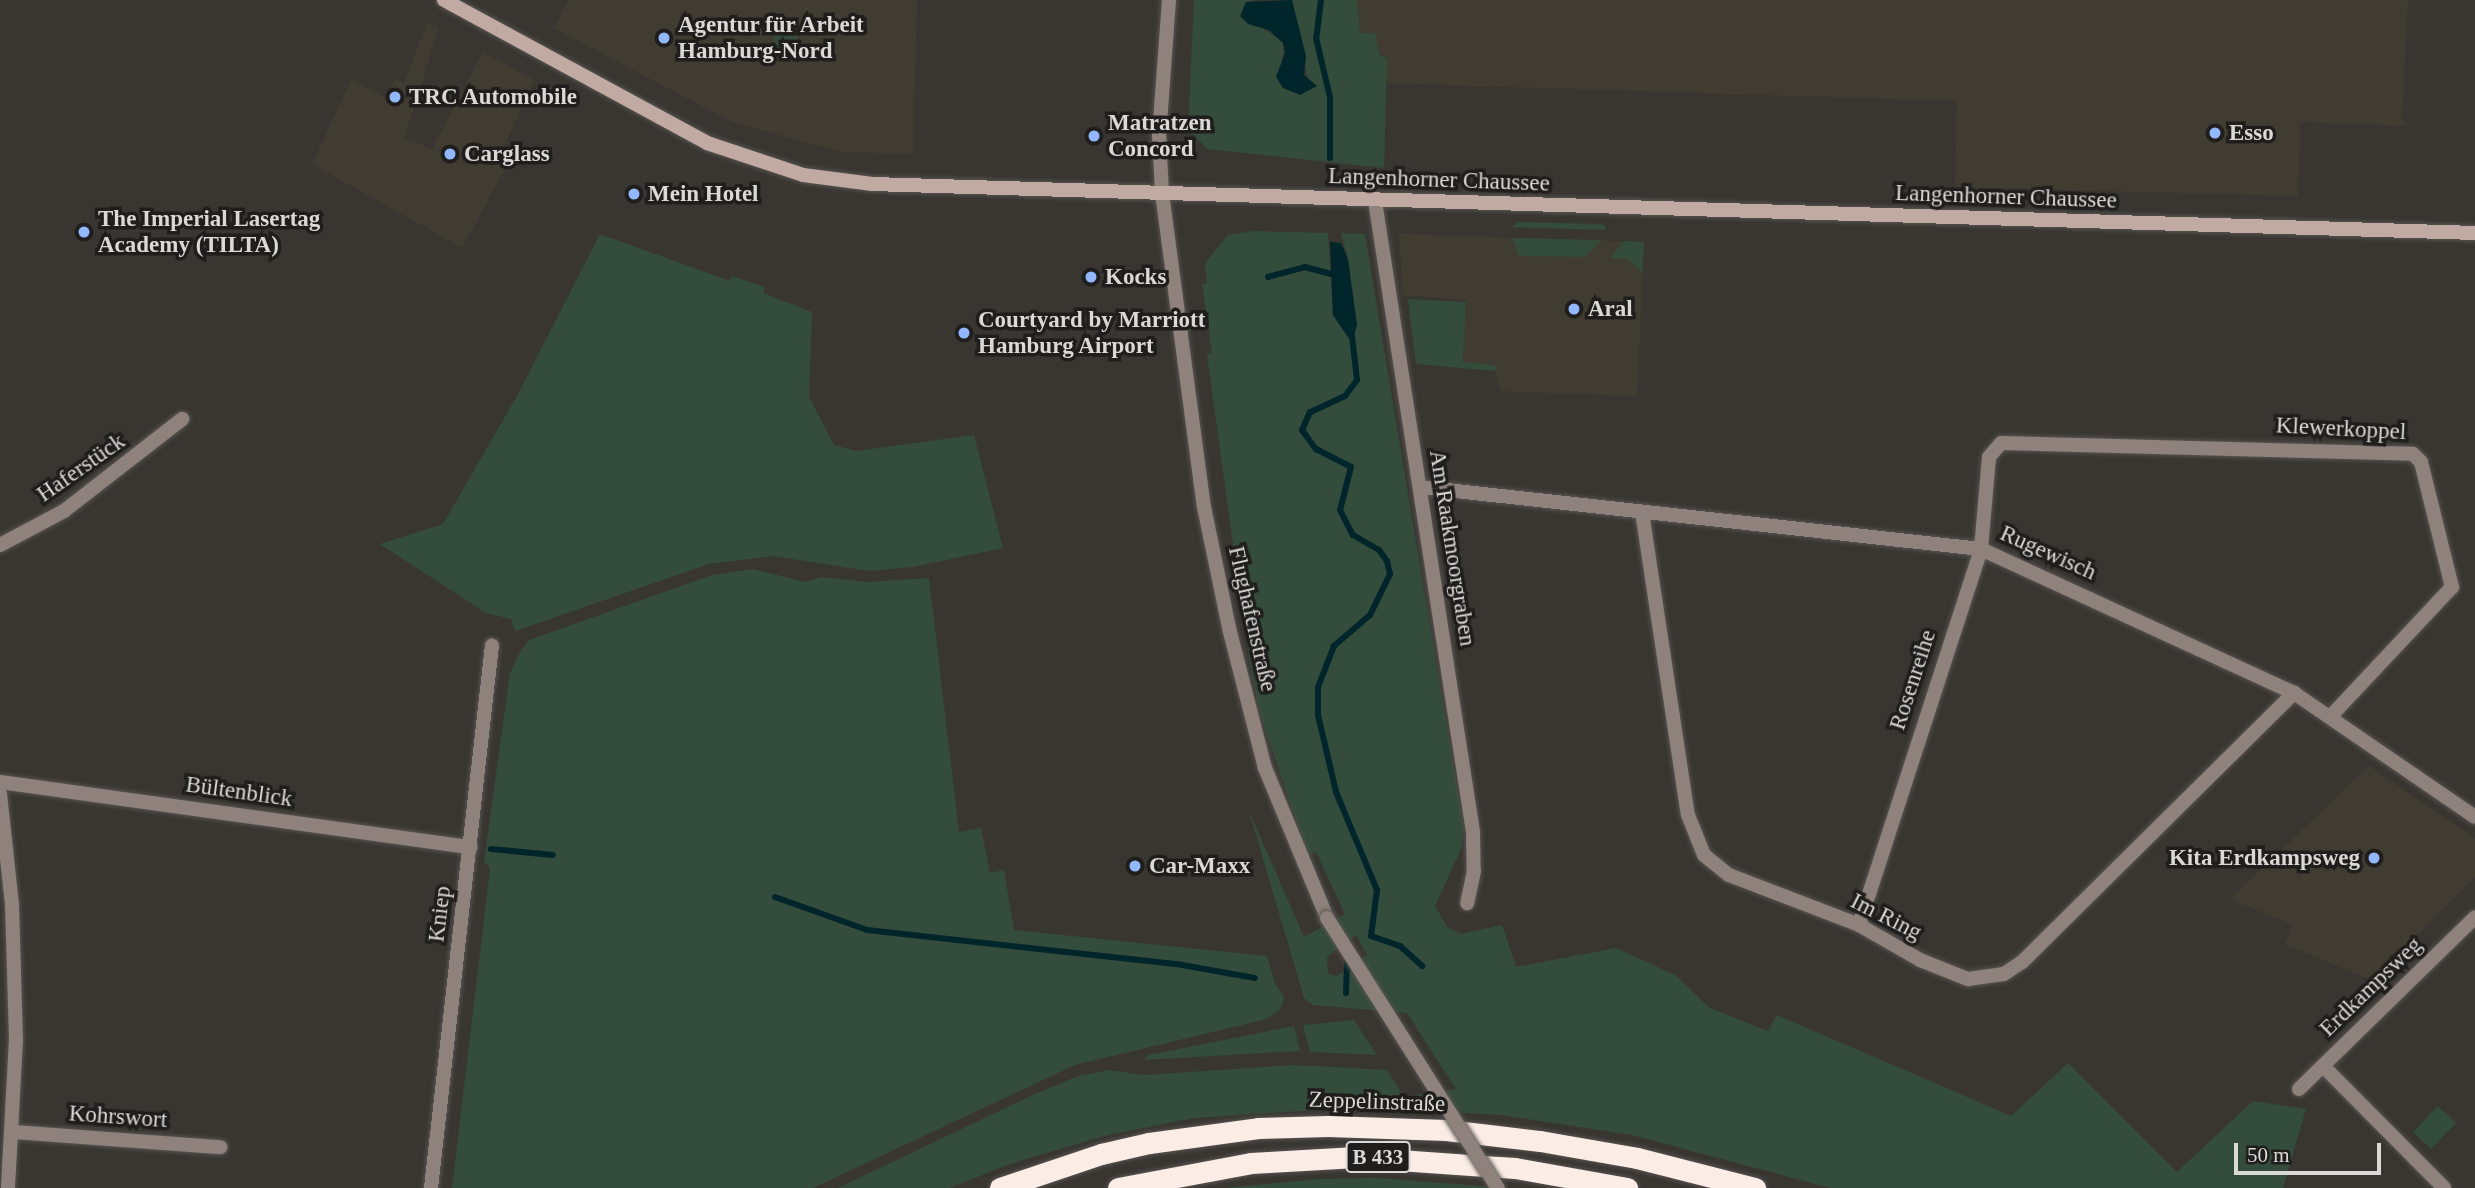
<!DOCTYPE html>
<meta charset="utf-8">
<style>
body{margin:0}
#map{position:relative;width:2475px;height:1188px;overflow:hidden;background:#393632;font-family:Georgia,serif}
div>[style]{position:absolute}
.built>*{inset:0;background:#413c31}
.green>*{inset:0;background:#344c3b}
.round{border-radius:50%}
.water>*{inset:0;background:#00252a}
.pier>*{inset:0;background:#393632}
.stream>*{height:6px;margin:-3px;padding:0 3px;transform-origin:3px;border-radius:3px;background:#00252a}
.roads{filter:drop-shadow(0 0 2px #565350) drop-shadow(0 0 2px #565350)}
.street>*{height:14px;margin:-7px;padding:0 7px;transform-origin:7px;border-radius:7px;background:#8f817b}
.secondary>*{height:14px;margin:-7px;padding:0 7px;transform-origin:7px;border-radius:7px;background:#c1aaa1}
.highway>*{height:21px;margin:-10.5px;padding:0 10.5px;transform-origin:10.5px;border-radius:10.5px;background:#fbece6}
.bridges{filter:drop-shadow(0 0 2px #565350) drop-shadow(0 0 2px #565350)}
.street-bridge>*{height:14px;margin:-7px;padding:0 7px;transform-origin:7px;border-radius:7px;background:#8f817b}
.dots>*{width:19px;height:19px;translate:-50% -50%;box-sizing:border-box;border:4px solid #1f1e1c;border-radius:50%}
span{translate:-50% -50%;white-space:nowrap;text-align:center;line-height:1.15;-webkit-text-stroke:7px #1f1e1c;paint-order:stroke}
.shield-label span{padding:2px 5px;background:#1f1e1c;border:2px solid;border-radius:5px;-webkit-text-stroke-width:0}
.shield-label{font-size:21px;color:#dbd9d6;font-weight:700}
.poi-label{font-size:23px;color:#dbd9d6;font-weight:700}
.left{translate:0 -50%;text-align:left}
.right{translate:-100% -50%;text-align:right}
.street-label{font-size:23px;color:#dbd9d6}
.scale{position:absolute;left:2234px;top:1143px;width:147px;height:32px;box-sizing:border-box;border:4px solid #dbd9d6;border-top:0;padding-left:9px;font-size:21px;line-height:24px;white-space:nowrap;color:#dbd9d6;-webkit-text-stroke:5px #1f1e1c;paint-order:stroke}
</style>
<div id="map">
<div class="built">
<i style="clip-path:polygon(569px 0,917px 0,913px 154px,840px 152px,732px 122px,554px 28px)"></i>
<i style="clip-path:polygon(1357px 0,2408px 0,2402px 118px,2406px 126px,2300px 122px,2298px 196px,1955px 187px,1957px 101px,1387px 83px,1387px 59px,1360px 34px)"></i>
<i style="clip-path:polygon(427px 22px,439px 28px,404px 138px,432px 149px,483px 52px,534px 80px,499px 158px,506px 167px,462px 248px,312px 164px,351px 80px,386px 97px,395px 79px,404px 83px)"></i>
<i style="clip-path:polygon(1399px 234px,1644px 242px,1637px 396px,1500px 391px,1495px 365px,1463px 363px,1466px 300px,1403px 295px)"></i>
<i style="clip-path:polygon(2369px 766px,2475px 838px,2475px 877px,2373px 981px,2285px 944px,2293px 925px,2230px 899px)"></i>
</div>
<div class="green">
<i style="clip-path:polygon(1194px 0,1254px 0,1245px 2px,1255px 23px,1284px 43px,1282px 64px,1308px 79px,1292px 0,1357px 0,1360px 33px,1375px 33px,1379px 54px,1387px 59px,1384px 168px,1207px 149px,1188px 129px)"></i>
<i class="round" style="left:772px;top:31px;width:28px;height:28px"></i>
<i style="clip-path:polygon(1518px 222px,1603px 224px,1606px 230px,1512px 227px)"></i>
<i style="clip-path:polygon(1253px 231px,1328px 233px,1333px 315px,1352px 343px,1348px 259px,1341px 233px,1365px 234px,1464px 831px,1461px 849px,1435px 906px,1448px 928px,1461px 934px,1502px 925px,1516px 967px,1616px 948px,1675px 975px,1710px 1008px,1768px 1031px,1777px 1015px,2011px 1116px,2068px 1063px,2177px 1172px,2253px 1101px,2306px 1109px,2283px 1188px,1830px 1188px,1632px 1135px,1501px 1115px,1412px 1110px,1302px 1111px,1194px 1118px,1104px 1136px,1007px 1165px,950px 1188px,838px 1188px,1035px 1094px,1078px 1076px,1109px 1070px,1144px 1075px,1294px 1065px,1387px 1070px,1404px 1097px,1456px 1089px,1407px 1013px,1313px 1005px,1304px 998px,1249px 811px,1304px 937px,1345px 914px,1316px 852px,1308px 855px,1260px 714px,1249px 659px,1207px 355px,1212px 353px,1202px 284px,1207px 283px,1205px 263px,1228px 235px)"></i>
<i style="clip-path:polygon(600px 234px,730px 281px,732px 276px,765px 287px,763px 293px,812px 312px,809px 397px,834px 445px,856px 451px,974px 435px,1003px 548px,913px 567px,869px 571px,773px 556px,709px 564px,515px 631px,511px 619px,486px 613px,380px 544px,443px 524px,517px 396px)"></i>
<i style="clip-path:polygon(1512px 238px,1601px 240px,1585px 257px,1519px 256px)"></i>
<i style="clip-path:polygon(1624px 241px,1644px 242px,1642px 273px,1628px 259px,1610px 258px)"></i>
<i style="clip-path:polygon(1408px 299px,1466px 302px,1463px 362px,1495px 365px,1496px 371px,1416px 364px)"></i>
<i style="clip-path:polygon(753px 569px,806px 582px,821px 577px,867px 582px,929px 578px,959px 832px,981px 828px,990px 873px,1004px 870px,1014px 930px,1267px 956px,1275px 984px,1284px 996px,1281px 1009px,1267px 1019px,1075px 1065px,813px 1188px,452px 1188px,490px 869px,484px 861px,510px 673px,519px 654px,529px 640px,712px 575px)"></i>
<i style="clip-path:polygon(1354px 1020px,1377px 1055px,1310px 1052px,1303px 1025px)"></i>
<i style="clip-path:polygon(1294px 1026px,1300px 1051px,1144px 1060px,1149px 1055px)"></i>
<i style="clip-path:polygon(2438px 1106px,2456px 1123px,2431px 1149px,2413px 1132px)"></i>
<i style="clip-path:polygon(1378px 1178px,1508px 1188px,1224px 1188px,1320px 1179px)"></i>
</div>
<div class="water">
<i style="clip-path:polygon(1292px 0,1306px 56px,1304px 75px,1317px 86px,1300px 95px,1283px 88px,1276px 77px,1285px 53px,1283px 43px,1269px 30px,1248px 24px,1240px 16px,1246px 2px)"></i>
<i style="clip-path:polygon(1330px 242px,1341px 243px,1348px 259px,1357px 325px,1352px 343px,1333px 315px)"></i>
</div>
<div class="pier">
<i style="clip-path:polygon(1356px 935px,1367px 955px,1337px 976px,1328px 974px,1327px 957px)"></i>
</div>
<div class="stream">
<i style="left:1321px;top:0;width:38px;rotate:97deg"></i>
<i style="left:1316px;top:38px;width:61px;rotate:76.7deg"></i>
<i style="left:1330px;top:97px;width:61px;rotate:90deg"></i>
<i style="left:1268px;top:277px;width:38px;rotate:-15deg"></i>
<i style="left:1305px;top:267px;width:30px;rotate:15deg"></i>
<i style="left:1352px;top:336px;width:44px;rotate:83.5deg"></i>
<i style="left:1357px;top:380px;width:20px;rotate:127deg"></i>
<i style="left:1345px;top:396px;width:38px;rotate:155deg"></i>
<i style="left:1310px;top:412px;width:20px;rotate:114deg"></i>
<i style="left:1302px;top:430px;width:24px;rotate:54deg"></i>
<i style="left:1316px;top:449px;width:39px;rotate:27deg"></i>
<i style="left:1351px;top:467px;width:44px;rotate:104.3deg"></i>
<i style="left:1340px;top:510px;width:28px;rotate:63deg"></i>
<i style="left:1353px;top:535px;width:30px;rotate:30deg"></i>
<i style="left:1379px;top:550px;width:14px;rotate:54deg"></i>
<i style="left:1387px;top:561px;width:13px;rotate:77deg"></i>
<i style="left:1390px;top:574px;width:46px;rotate:116deg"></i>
<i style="left:1370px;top:615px;width:48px;rotate:139.3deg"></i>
<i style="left:1334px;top:646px;width:44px;rotate:111.3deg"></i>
<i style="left:1318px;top:687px;width:28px;rotate:90deg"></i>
<i style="left:1318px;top:715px;width:79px;rotate:76.8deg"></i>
<i style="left:1336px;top:792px;width:106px;rotate:67.3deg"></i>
<i style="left:1377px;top:890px;width:46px;rotate:97.4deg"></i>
<i style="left:491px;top:849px;width:62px;rotate:5.5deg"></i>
<i style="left:775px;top:897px;width:98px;rotate:19.7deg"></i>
<i style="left:867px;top:930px;width:317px;rotate:6.3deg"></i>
<i style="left:1182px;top:965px;width:74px;rotate:10.1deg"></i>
<i style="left:1371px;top:936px;width:31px;rotate:19deg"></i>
<i style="left:1400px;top:946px;width:30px;rotate:42deg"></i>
<i style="left:1346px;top:993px;width:31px;rotate:-88deg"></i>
</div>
<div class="roads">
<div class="street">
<i style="left:1169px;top:0;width:135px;rotate:94.2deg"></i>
<i style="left:1159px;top:135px;width:58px;rotate:87deg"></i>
<i style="left:1162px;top:193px;width:317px;rotate:82.4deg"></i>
<i style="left:1204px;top:507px;width:124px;rotate:78.3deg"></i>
<i style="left:1229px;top:628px;width:145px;rotate:75.6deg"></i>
<i style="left:1265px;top:768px;width:162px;rotate:67.5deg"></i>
<i style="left:1375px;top:201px;width:639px;rotate:81.17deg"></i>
<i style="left:1473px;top:832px;width:39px;rotate:89deg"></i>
<i style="left:1474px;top:871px;width:33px;rotate:102deg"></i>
<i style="left:1420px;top:487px;width:564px;rotate:6.31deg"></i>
<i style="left:1981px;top:549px;width:345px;rotate:24.7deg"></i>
<i style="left:2294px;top:693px;width:219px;rotate:34.4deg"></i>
<i style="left:1642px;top:512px;width:306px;rotate:81.4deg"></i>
<i style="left:1688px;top:815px;width:43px;rotate:68.2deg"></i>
<i style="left:1704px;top:855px;width:32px;rotate:39deg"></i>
<i style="left:1729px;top:875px;width:139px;rotate:21deg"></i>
<i style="left:1859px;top:925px;width:70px;rotate:29.8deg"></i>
<i style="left:1920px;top:960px;width:52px;rotate:21.6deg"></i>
<i style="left:1968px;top:979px;width:36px;rotate:-8deg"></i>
<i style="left:2004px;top:974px;width:22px;rotate:-34deg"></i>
<i style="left:2022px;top:962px;width:383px;rotate:-44.7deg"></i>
<i style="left:0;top:545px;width:72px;rotate:-28deg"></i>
<i style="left:64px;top:511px;width:150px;rotate:-37.9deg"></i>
<i style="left:0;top:782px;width:475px;rotate:7.9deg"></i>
<i style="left:0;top:794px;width:112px;rotate:83.8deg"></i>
<i style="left:12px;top:905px;width:134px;rotate:88.3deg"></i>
<i style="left:16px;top:1039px;width:149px;rotate:93.1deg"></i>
<i style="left:1859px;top:925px;width:395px;rotate:-72deg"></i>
<i style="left:1981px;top:549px;width:92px;rotate:-85deg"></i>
<i style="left:1989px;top:457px;width:18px;rotate:-49deg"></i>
<i style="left:2001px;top:443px;width:412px;rotate:1.5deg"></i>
<i style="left:2413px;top:454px;width:11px;rotate:45deg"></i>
<i style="left:2421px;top:462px;width:129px;rotate:76.1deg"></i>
<i style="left:2452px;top:587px;width:175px;rotate:133.2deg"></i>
<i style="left:2323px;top:1066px;width:172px;rotate:45.2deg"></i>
<i style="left:2299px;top:1089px;width:246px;rotate:-44.3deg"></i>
<i style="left:14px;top:1132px;width:207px;rotate:4.2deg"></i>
<i style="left:431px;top:1188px;width:546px;rotate:-83.59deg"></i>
</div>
<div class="secondary">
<i style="left:444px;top:0;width:299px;rotate:28.5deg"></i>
<i style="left:707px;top:143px;width:101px;rotate:18.4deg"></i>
<i style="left:803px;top:175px;width:70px;rotate:7.4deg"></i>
<i style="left:872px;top:184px;width:1604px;rotate:1.75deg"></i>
</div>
<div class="highway">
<i style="left:1000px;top:1188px;width:107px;rotate:-18.6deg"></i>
<i style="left:1101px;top:1154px;width:49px;rotate:-12.9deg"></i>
<i style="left:1149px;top:1143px;width:110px;rotate:-7.8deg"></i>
<i style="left:1258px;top:1128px;width:70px;rotate:-1.6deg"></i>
<i style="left:1328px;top:1126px;width:118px;rotate:1.9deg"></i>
<i style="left:1446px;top:1130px;width:95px;rotate:6.7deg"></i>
<i style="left:1540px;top:1141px;width:98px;rotate:9.9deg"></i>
<i style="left:1637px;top:1158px;width:122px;rotate:14.3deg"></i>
<i style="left:1118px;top:1188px;width:135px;rotate:-10.6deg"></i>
<i style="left:1251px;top:1163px;width:105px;rotate:-3.3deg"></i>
<i style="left:1356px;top:1157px;width:159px;rotate:4deg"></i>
<i style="left:1515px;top:1168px;width:114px;rotate:10.1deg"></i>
</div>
</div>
<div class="bridges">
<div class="street-bridge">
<i style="left:1327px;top:918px;width:320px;rotate:57.7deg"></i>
</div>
</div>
<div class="dots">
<i style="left:664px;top:38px;background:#91b8fd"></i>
<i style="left:395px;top:97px;background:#91b8fd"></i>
<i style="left:2215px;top:133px;background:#91b8fd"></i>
<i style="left:1094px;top:136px;background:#91b8fd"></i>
<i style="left:450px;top:154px;background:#91b8fd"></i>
<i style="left:634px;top:194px;background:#91b8fd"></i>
<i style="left:84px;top:232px;background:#91b8fd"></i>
<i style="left:1091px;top:277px;background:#91b8fd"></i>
<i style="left:1574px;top:309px;background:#91b8fd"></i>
<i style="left:964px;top:333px;background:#91b8fd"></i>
<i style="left:2374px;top:858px;background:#91b8fd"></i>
<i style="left:1135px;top:866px;background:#91b8fd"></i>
</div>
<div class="shield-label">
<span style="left:1378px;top:1157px">B 433</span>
</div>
<div class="poi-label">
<span class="left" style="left:678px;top:38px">Agentur für Arbeit<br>Hamburg-Nord</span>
<span class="left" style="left:409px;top:97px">TRC Automobile</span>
<span class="left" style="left:1108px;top:136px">Matratzen<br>Concord</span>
<span class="left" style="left:2229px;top:133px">Esso</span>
<span class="left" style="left:464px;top:154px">Carglass</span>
<span class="left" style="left:648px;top:194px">Mein Hotel</span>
<span class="left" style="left:98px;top:232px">The Imperial Lasertag<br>Academy (TILTA)</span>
<span class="left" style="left:1105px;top:277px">Kocks</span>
<span class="left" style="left:1588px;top:309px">Aral</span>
<span class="left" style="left:978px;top:333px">Courtyard by Marriott<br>Hamburg Airport</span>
<span class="right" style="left:2360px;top:858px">Kita Erdkampsweg</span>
<span class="left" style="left:1149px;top:866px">Car-Maxx</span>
</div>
<div class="street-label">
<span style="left:1439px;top:180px;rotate:2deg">Langenhorner Chaussee</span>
<span style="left:2006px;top:197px;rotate:2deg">Langenhorner Chaussee</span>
<span style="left:2341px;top:429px;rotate:3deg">Klewerkoppel</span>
<span style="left:81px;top:468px;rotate:-35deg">Haferstück</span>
<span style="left:1452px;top:548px;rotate:81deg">Am Raakmoorgraben</span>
<span style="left:2048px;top:553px;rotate:24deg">Rugewisch</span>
<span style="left:1252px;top:619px;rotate:77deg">Flughafenstraße</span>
<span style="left:1913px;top:680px;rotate:-72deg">Rosenreihe</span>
<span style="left:239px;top:792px;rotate:8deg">Bültenblick</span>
<span style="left:440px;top:914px;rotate:-83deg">Kniep</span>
<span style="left:1886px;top:917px;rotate:27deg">Im Ring</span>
<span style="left:2371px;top:987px;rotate:-44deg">Erdkampsweg</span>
<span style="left:1377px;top:1102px;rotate:2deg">Zeppelinstraße</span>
<span style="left:118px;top:1117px;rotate:4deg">Kohrswort</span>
</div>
<div class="scale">50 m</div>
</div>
